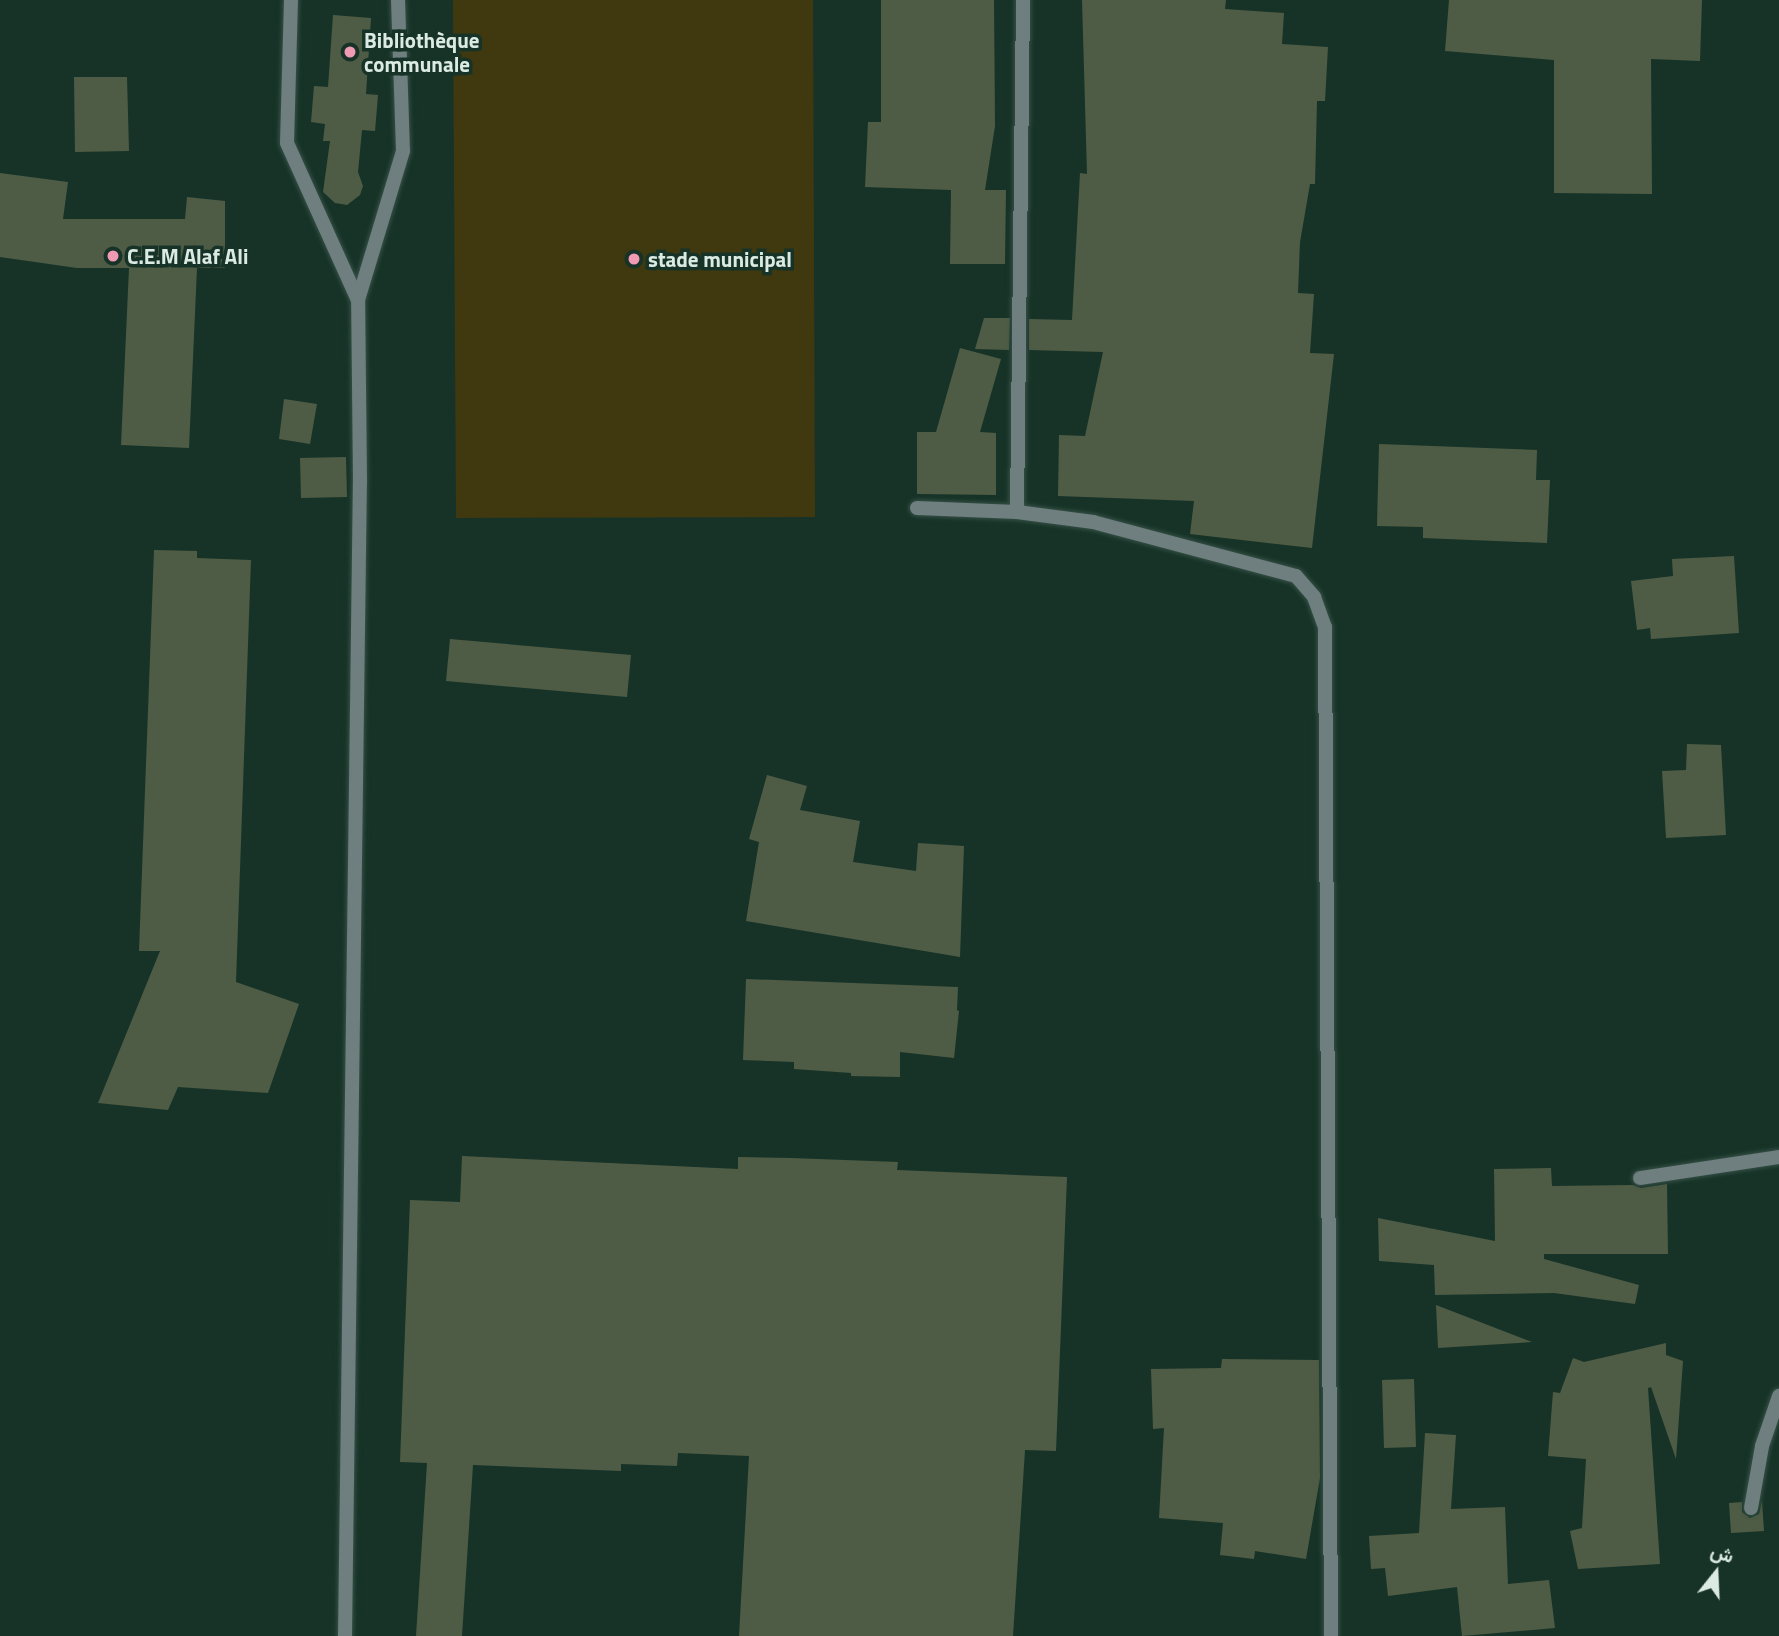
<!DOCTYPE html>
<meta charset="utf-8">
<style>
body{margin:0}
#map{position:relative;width:1779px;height:1636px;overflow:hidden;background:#173328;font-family:"Titillium Web",Vazirmatn,sans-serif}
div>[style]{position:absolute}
.green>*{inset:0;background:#40390f}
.building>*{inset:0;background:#4f5c45}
.roads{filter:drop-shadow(0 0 2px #365046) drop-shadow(0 0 2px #365046)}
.minor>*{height:14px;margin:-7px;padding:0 7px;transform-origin:7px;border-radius:7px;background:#6f7e7e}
.tertiary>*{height:14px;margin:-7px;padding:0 7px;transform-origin:7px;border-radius:7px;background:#6f7e7e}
.dots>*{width:19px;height:19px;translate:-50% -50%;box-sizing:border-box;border:4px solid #173328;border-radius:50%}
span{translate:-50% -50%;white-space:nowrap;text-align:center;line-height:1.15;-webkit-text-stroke:7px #173328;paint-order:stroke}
.poi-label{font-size:21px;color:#dbeae3;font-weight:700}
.left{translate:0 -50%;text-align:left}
.north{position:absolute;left:1681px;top:1538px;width:70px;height:70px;-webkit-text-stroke:5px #173328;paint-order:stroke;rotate:18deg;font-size:19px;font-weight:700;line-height:28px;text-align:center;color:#dbeae3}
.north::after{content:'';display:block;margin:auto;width:24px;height:32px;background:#dbeae3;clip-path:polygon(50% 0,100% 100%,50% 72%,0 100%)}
</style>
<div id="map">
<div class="green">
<i style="clip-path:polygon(453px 0,813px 0,815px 517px,456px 518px)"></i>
</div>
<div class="building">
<i style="clip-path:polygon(881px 0,994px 0,995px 126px,985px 190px,1006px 190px,1005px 264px,950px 264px,951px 190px,865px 187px,868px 122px,881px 122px)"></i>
<i style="clip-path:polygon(1082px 0,1226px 0,1225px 9px,1284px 13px,1282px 44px,1328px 47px,1325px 101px,1317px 101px,1315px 184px,1310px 184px,1300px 242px,1298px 293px,1314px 294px,1310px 353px,1334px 354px,1312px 548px,1190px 534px,1194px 501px,1058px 496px,1059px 435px,1085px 436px,1103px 352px,1029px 350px,1029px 319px,1072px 320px,1080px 173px,1087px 174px)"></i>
<i style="clip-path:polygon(1449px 0,1702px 0,1700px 61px,1651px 59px,1652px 194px,1554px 193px,1554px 60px,1445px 51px)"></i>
<i style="clip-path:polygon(333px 15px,371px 18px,366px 94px,378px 95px,375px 131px,362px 130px,358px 172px,363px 186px,360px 195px,347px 205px,335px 203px,323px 192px,330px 141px,323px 141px,325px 124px,311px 122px,314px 86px,328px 87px)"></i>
<i style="clip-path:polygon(74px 77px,127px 77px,129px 151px,75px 152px)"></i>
<i style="clip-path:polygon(0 173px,68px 182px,63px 219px,185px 219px,187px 197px,225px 201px,225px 268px,197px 268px,189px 448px,121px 445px,129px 268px,77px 268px,0 257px)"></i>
<i style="clip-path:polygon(984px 318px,1010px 318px,1009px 350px,975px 349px)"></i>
<i style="clip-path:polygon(960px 348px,1001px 359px,980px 432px,996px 433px,996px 495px,917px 494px,917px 432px,936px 432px)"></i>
<i style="clip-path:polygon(284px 399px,317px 404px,310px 444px,279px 439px)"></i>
<i style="clip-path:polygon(1379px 444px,1537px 450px,1536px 480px,1550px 480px,1547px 543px,1423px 538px,1423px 527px,1377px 526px)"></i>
<i style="clip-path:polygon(346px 457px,347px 497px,301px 498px,300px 458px)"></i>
<i style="clip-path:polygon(154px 550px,197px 551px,197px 558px,251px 560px,236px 982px,299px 1004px,268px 1093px,178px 1087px,168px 1110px,98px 1103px,160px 951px,139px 951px)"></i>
<i style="clip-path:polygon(1734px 556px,1739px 633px,1651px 639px,1650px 628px,1637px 630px,1631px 581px,1673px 576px,1672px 559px)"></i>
<i style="clip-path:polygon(450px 639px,631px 655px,627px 697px,446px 681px)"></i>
<i style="clip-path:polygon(1687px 744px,1721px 745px,1726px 835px,1666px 838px,1662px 771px,1686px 770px)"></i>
<i style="clip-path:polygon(767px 775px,807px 786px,800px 810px,860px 821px,853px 862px,916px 871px,918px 843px,964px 846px,960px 957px,746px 921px,759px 842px,749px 839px)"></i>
<i style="clip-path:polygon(746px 979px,958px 987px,957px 1010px,959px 1011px,954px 1058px,900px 1052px,900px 1077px,851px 1076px,851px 1073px,794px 1069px,794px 1062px,743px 1060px)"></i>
<i style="clip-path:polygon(462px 1156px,738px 1169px,738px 1157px,791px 1158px,898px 1162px,897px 1170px,1067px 1177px,1056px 1451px,1025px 1450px,1013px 1636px,739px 1636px,749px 1456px,678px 1453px,677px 1466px,621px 1464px,621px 1471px,473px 1465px,462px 1636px,416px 1636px,427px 1463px,400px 1462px,410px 1200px,460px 1202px)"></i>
<i style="clip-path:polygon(1551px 1168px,1552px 1186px,1633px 1185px,1641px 1188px,1667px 1184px,1668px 1254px,1544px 1254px,1544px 1259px,1639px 1285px,1635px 1304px,1554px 1293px,1435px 1295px,1434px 1265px,1379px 1261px,1378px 1218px,1495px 1241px,1494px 1169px)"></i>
<i style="clip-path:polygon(1436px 1305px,1532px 1342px,1438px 1348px)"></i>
<i style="clip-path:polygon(1666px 1343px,1666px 1355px,1683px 1361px,1676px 1459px,1651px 1387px,1648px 1388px,1660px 1564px,1578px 1569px,1570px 1531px,1582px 1528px,1586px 1459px,1548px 1456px,1553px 1392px,1560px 1393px,1573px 1358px,1584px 1362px)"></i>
<i style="clip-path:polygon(1222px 1359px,1319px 1360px,1320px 1478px,1306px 1559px,1255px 1551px,1254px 1559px,1220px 1555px,1223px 1523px,1159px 1518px,1164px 1428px,1153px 1429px,1151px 1369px,1221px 1368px)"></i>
<i style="clip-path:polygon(1414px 1379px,1416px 1447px,1384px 1448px,1382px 1380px)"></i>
<i style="clip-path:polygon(1425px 1433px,1456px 1435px,1451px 1509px,1505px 1507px,1508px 1584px,1549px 1580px,1555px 1628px,1462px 1636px,1457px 1587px,1388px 1596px,1385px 1568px,1371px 1569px,1369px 1536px,1419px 1533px)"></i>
<i style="clip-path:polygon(1762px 1501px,1764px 1531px,1731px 1533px,1729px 1503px,1742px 1502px,1742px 1512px,1750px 1518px,1759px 1514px)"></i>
</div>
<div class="roads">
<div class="minor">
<i style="left:917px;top:508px;width:100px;rotate:2.3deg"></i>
<i style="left:1017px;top:512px;width:77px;rotate:7.5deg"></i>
<i style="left:1093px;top:522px;width:210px;rotate:14.9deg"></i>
<i style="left:1296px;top:576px;width:28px;rotate:49deg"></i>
<i style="left:1314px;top:597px;width:32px;rotate:70deg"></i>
<i style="left:1325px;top:627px;width:1009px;rotate:89.66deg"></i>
<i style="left:1017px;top:512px;width:512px;rotate:-89.33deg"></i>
<i style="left:1640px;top:1178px;width:141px;rotate:-8.6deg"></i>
<i style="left:1751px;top:1508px;width:63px;rotate:-79.9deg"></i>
<i style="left:1762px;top:1446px;width:53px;rotate:-71.2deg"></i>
</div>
<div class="tertiary">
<i style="left:291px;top:0;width:143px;rotate:91.6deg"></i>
<i style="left:287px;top:143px;width:172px;rotate:65.7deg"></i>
<i style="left:345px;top:1636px;width:1155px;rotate:-89.26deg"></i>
<i style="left:360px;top:481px;width:181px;rotate:-90.6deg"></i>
<i style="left:358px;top:300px;width:156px;rotate:-73.2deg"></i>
<i style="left:403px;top:151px;width:151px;rotate:-91.9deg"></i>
</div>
</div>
<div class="dots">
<i style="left:350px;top:52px;background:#f19ab3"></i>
<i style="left:113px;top:256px;background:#f19ab3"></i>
<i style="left:634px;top:259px;background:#f19ab3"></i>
</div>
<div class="poi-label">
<span class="left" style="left:364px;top:52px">Bibliothèque<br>communale</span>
<span class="left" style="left:127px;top:256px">C.E.M Alaf Ali</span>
<span class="left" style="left:648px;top:259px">stade municipal</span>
</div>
<div class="north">ش</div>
</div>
